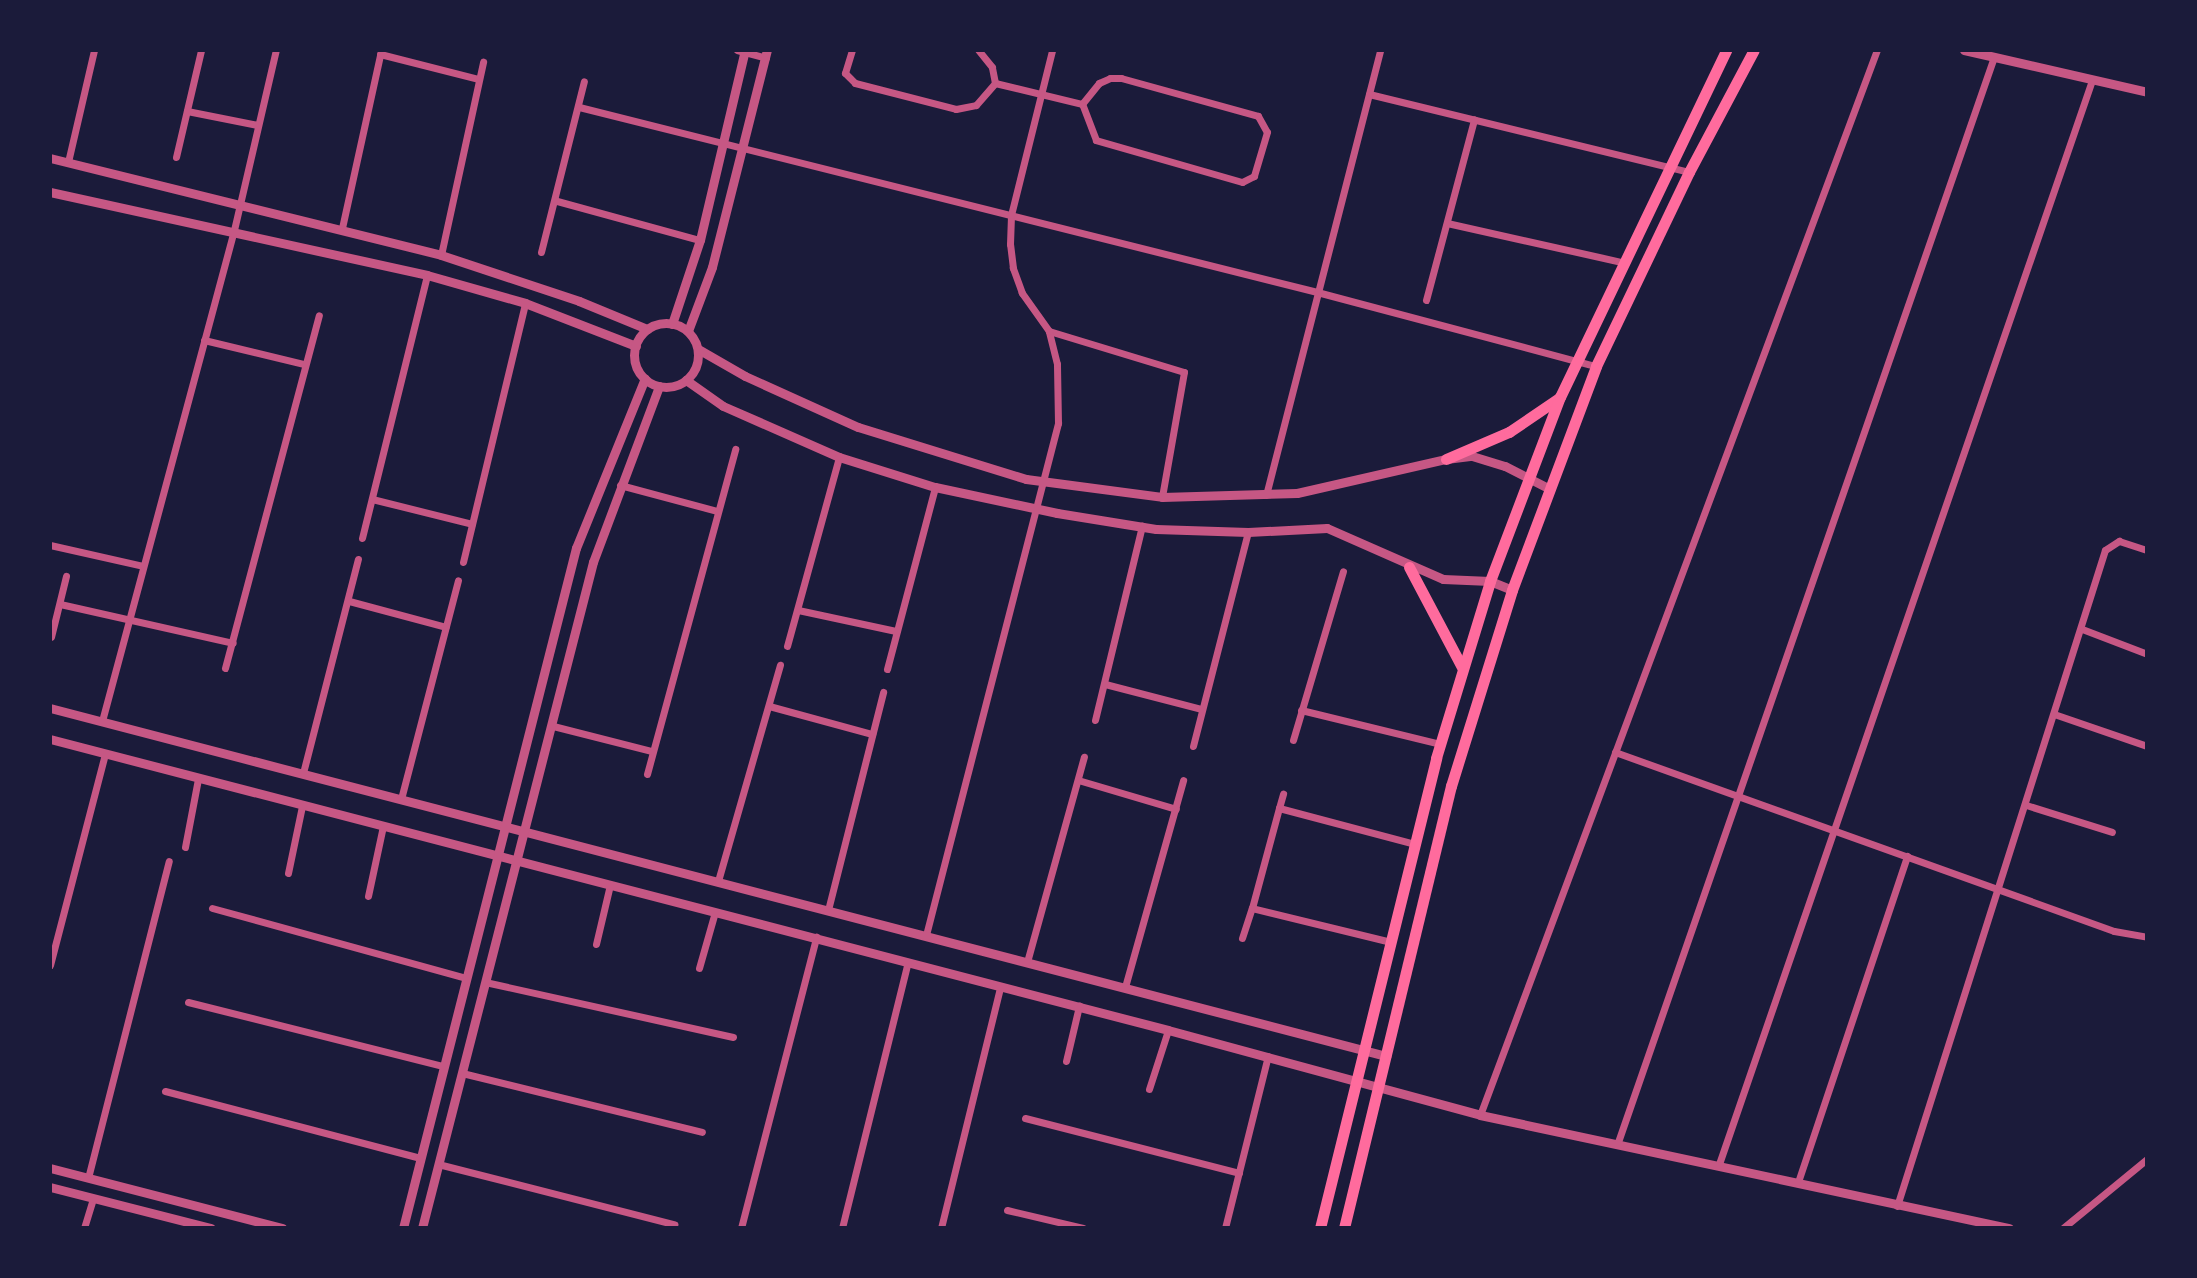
<!DOCTYPE html>
<style>
body{margin:0}
#map{position:relative;width:2197px;height:1278px;overflow:hidden;background:#1b1b3a;font-family:Jost,sans-serif}
div>[style]{position:absolute}
.minor>*{height:7px;margin:-3.5px;padding:0 3.5px;transform-origin:3.5px;border-radius:3.5px;background:#c65784}
.tertiary>*{height:9px;margin:-4.5px;padding:0 4.5px;transform-origin:4.5px;border-radius:4.5px;background:#c65784}
.tertiary>.ring{margin:-4.5px;padding:0;box-sizing:content-box;background:none;border:9px solid #c65784;border-radius:50%}
.secondary>*{height:11px;margin:-5.5px;padding:0 5.5px;transform-origin:5.5px;border-radius:5.5px;background:#ff6b9d}
span{translate:-50% -50%;white-space:nowrap;text-align:center;line-height:1.15;-webkit-text-stroke:6px #1b1b3a;paint-order:stroke}
.frame{position:absolute;inset:0;border:52px solid #1b1b3a;pointer-events:none}
</style>
<div id="map">
<div class="minor">
<i style="left:737px;top:50px;width:30px;rotate:15deg"></i>
<i style="left:852px;top:50px;width:24px;rotate:107deg"></i>
<i style="left:845px;top:73px;width:14px;rotate:45deg"></i>
<i style="left:855px;top:83px;width:104px;rotate:14.4deg"></i>
<i style="left:956px;top:109px;width:20px;rotate:-11deg"></i>
<i style="left:976px;top:105px;width:29px;rotate:-49deg"></i>
<i style="left:995px;top:83px;width:16px;rotate:-101deg"></i>
<i style="left:992px;top:67px;width:22px;rotate:-129deg"></i>
<i style="left:380px;top:54px;width:101px;rotate:14.3deg"></i>
<i style="left:1110px;top:78px;width:11px"></i>
<i style="left:1121px;top:78px;width:142px;rotate:15.5deg"></i>
<i style="left:1258px;top:116px;width:18px;rotate:61deg"></i>
<i style="left:1267px;top:132px;width:46px;rotate:106.5deg"></i>
<i style="left:1254px;top:176px;width:13px;rotate:153deg"></i>
<i style="left:1242px;top:182px;width:152px;rotate:-164deg"></i>
<i style="left:1096px;top:140px;width:39px;rotate:-111deg"></i>
<i style="left:1082px;top:104px;width:27px;rotate:-51deg"></i>
<i style="left:1099px;top:83px;width:12px;rotate:-24deg"></i>
<i style="left:995px;top:83px;width:89px;rotate:13.6deg"></i>
<i style="left:1369px;top:94px;width:329px;rotate:13.7deg"></i>
<i style="left:579px;top:107px;width:761px;rotate:14.07deg"></i>
<i style="left:1317px;top:292px;width:289px;rotate:14.9deg"></i>
<i style="left:187px;top:111px;width:72px;rotate:11.2deg"></i>
<i style="left:176px;top:157px;width:110px;rotate:-76.8deg"></i>
<i style="left:68px;top:162px;width:115px;rotate:-76.9deg"></i>
<i style="left:557px;top:201px;width:148px;rotate:15.3deg"></i>
<i style="left:1447px;top:223px;width:179px;rotate:12.6deg"></i>
<i style="left:342px;top:228px;width:182px;rotate:-77.6deg"></i>
<i style="left:541px;top:252px;width:176px;rotate:-75.9deg"></i>
<i style="left:441px;top:255px;width:198px;rotate:-77.7deg"></i>
<i style="left:1426px;top:300px;width:187px;rotate:-75.1deg"></i>
<i style="left:1049px;top:331px;width:141px;rotate:16.9deg"></i>
<i style="left:1184px;top:372px;width:127px;rotate:100deg"></i>
<i style="left:204px;top:340px;width:103px;rotate:13.5deg"></i>
<i style="left:620px;top:485px;width:100px;rotate:15deg"></i>
<i style="left:1266px;top:495px;width:459px;rotate:-75.6deg"></i>
<i style="left:372px;top:499px;width:103px;rotate:14deg"></i>
<i style="left:362px;top:538px;width:271px;rotate:-76.1deg"></i>
<i style="left:50px;top:545px;width:95px;rotate:12.7deg"></i>
<i style="left:463px;top:562px;width:266px;rotate:-76.5deg"></i>
<i style="left:349px;top:601px;width:100px;rotate:15deg"></i>
<i style="left:60px;top:604px;width:177px;rotate:12.7deg"></i>
<i style="left:798px;top:610px;width:100px;rotate:12.1deg"></i>
<i style="left:2082px;top:629px;width:70px;rotate:21deg"></i>
<i style="left:51px;top:637px;width:63px;rotate:-76.2deg"></i>
<i style="left:787px;top:646px;width:196px;rotate:-74.6deg"></i>
<i style="left:225px;top:668px;width:365px;rotate:-75.1deg"></i>
<i style="left:887px;top:669px;width:188px;rotate:-75.2deg"></i>
<i style="left:1105px;top:684px;width:100px;rotate:14.5deg"></i>
<i style="left:769px;top:706px;width:107px;rotate:15.2deg"></i>
<i style="left:1301px;top:710px;width:144px;rotate:13.7deg"></i>
<i style="left:2054px;top:714px;width:98px;rotate:19deg"></i>
<i style="left:1095px;top:720px;width:200px;rotate:-76.4deg"></i>
<i style="left:102px;top:721px;width:508px;rotate:-74.95deg"></i>
<i style="left:234px;top:230px;width:185px;rotate:-76.9deg"></i>
<i style="left:553px;top:726px;width:102px;rotate:14.2deg"></i>
<i style="left:1293px;top:740px;width:176px;rotate:-73.5deg"></i>
<i style="left:1193px;top:746px;width:221px;rotate:-75.6deg"></i>
<i style="left:1615px;top:752px;width:530px;rotate:19.73deg"></i>
<i style="left:2114px;top:931px;width:34px;rotate:10deg"></i>
<i style="left:303px;top:773px;width:221px;rotate:-75.6deg"></i>
<i style="left:647px;top:774px;width:337px;rotate:-74.8deg"></i>
<i style="left:1078px;top:780px;width:102px;rotate:16.5deg"></i>
<i style="left:401px;top:799px;width:226px;rotate:-75.4deg"></i>
<i style="left:2026px;top:805px;width:90px;rotate:17.4deg"></i>
<i style="left:1279px;top:808px;width:15px;rotate:-74deg"></i>
<i style="left:185px;top:847px;width:69px;rotate:-79.2deg"></i>
<i style="left:288px;top:873px;width:68px;rotate:-78.2deg"></i>
<i style="left:718px;top:881px;width:225px;rotate:-74deg"></i>
<i style="left:368px;top:896px;width:72px;rotate:-77.9deg"></i>
<i style="left:212px;top:908px;width:264px;rotate:15.4deg"></i>
<i style="left:828px;top:910px;width:225px;rotate:-75.8deg"></i>
<i style="left:926px;top:935px;width:529px;rotate:-75.54deg"></i>
<i style="left:1058px;top:423px;width:59px;rotate:-91deg"></i>
<i style="left:1057px;top:364px;width:34px;rotate:-104deg"></i>
<i style="left:1049px;top:331px;width:47px;rotate:-125.4deg"></i>
<i style="left:1022px;top:293px;width:27px;rotate:-110deg"></i>
<i style="left:1013px;top:268px;width:24px;rotate:-97deg"></i>
<i style="left:1010px;top:244px;width:29px;rotate:-88deg"></i>
<i style="left:1011px;top:215px;width:170px;rotate:-76deg"></i>
<i style="left:1242px;top:938px;width:32px;rotate:-72deg"></i>
<i style="left:1391px;top:942px;width:143px;rotate:-166.3deg"></i>
<i style="left:1252px;top:908px;width:104px;rotate:-74.9deg"></i>
<i style="left:1279px;top:808px;width:141px;rotate:14.8deg"></i>
<i style="left:596px;top:944px;width:61px;rotate:-76.7deg"></i>
<i style="left:1027px;top:962px;width:213px;rotate:-74.5deg"></i>
<i style="left:50px;top:965px;width:218px;rotate:-75.4deg"></i>
<i style="left:699px;top:968px;width:58px;rotate:-74.1deg"></i>
<i style="left:485px;top:982px;width:254px;rotate:12.5deg"></i>
<i style="left:1125px;top:987px;width:215px;rotate:-74.3deg"></i>
<i style="left:188px;top:1002px;width:263px;rotate:14.1deg"></i>
<i style="left:1066px;top:1061px;width:57px;rotate:-76.7deg"></i>
<i style="left:462px;top:1073px;width:247px;rotate:13.8deg"></i>
<i style="left:1149px;top:1089px;width:62px;rotate:-72.1deg"></i>
<i style="left:165px;top:1091px;width:264px;rotate:14.7deg"></i>
<i style="left:1480px;top:1115px;width:1137px;rotate:-69.56deg"></i>
<i style="left:1025px;top:1118px;width:221px;rotate:14.4deg"></i>
<i style="left:1618px;top:1142px;width:1148px;rotate:-70.89deg"></i>
<i style="left:438px;top:1164px;width:244px;rotate:14.3deg"></i>
<i style="left:1719px;top:1164px;width:1146px;rotate:-71.01deg"></i>
<i style="left:88px;top:1178px;width:327px;rotate:-75.7deg"></i>
<i style="left:1798px;top:1182px;width:344px;rotate:-71.5deg"></i>
<i style="left:1897px;top:1206px;width:688px;rotate:-72.41deg"></i>
<i style="left:2105px;top:550px;width:17px;rotate:-33deg"></i>
<i style="left:2119px;top:541px;width:29px;rotate:18deg"></i>
<i style="left:1007px;top:1210px;width:78px;rotate:13.3deg"></i>
<i style="left:84px;top:1228px;width:31px;rotate:-73deg"></i>
<i style="left:741px;top:1228px;width:301px;rotate:-75.5deg"></i>
<i style="left:842px;top:1228px;width:274px;rotate:-76.1deg"></i>
<i style="left:941px;top:1228px;width:248px;rotate:-76.2deg"></i>
<i style="left:1225px;top:1228px;width:177px;rotate:-76deg"></i>
<i style="left:2063px;top:1228px;width:109px;rotate:-39.4deg"></i>
</div>
<div class="tertiary">
<i style="left:1964px;top:50px;width:188px;rotate:12.9deg"></i>
<i style="left:50px;top:158px;width:403px;rotate:13.9deg"></i>
<i style="left:441px;top:255px;width:145px;rotate:18.4deg"></i>
<i style="left:579px;top:301px;width:74px;rotate:22.4deg"></i>
<i style="left:50px;top:192px;width:386px;rotate:12.4deg"></i>
<i style="left:427px;top:275px;width:102px;rotate:15.9deg"></i>
<i style="left:525px;top:303px;width:119px;rotate:21.2deg"></i>
<i class="ring" style="left:634px;top:323px;width:55px;height:55px"></i>
<i style="left:672px;top:324px;width:89px;rotate:-71.6deg"></i>
<i style="left:700px;top:240px;width:195px;rotate:-76.7deg"></i>
<i style="left:688px;top:331px;width:68px;rotate:-69.4deg"></i>
<i style="left:712px;top:267px;width:224px;rotate:-75.8deg"></i>
<i style="left:698px;top:349px;width:54px;rotate:29.9deg"></i>
<i style="left:745px;top:376px;width:124px;rotate:24.3deg"></i>
<i style="left:858px;top:427px;width:176px;rotate:17.2deg"></i>
<i style="left:1026px;top:479px;width:137px;rotate:7.5deg"></i>
<i style="left:1162px;top:497px;width:135px;rotate:-1.7deg"></i>
<i style="left:1297px;top:493px;width:153px;rotate:-12.9deg"></i>
<i style="left:1446px;top:459px;width:26px;rotate:-7deg"></i>
<i style="left:1472px;top:456px;width:34px;rotate:17deg"></i>
<i style="left:1505px;top:466px;width:51px;rotate:27.1deg"></i>
<i style="left:686px;top:380px;width:45px;rotate:35.1deg"></i>
<i style="left:723px;top:406px;width:127px;rotate:23.7deg"></i>
<i style="left:839px;top:457px;width:101px;rotate:17.4deg"></i>
<i style="left:935px;top:487px;width:125px;rotate:12deg"></i>
<i style="left:1057px;top:513px;width:100px;rotate:9.2deg"></i>
<i style="left:1156px;top:529px;width:92px;rotate:1.9deg"></i>
<i style="left:1248px;top:532px;width:79px;rotate:-2.9deg"></i>
<i style="left:1327px;top:528px;width:127px;rotate:23.7deg"></i>
<i style="left:1443px;top:579px;width:47px;rotate:2.4deg"></i>
<i style="left:1490px;top:581px;width:24px;rotate:22deg"></i>
<i style="left:50px;top:708px;width:1381px;rotate:14.6deg"></i>
<i style="left:50px;top:739px;width:1155px;rotate:14.59deg"></i>
<i style="left:1168px;top:1030px;width:323px;rotate:15.2deg"></i>
<i style="left:1480px;top:1115px;width:541px;rotate:12.06deg"></i>
<i style="left:50px;top:1168px;width:240px;rotate:14.5deg"></i>
<i style="left:50px;top:1187px;width:166px;rotate:14.3deg"></i>
<i style="left:403px;top:1228px;width:702px;rotate:-75.73deg"></i>
<i style="left:576px;top:548px;width:183px;rotate:-67.9deg"></i>
<i style="left:422px;top:1228px;width:688px;rotate:-75.6deg"></i>
<i style="left:593px;top:562px;width:188px;rotate:-69.4deg"></i>
</div>
<div class="secondary">
<i style="left:1446px;top:459px;width:69px;rotate:-23.2deg"></i>
<i style="left:1509px;top:432px;width:60px;rotate:-34.2deg"></i>
<i style="left:1409px;top:567px;width:113px;rotate:62.1deg"></i>
<i style="left:1320px;top:1228px;width:484px;rotate:-76.1deg"></i>
<i style="left:1436px;top:758px;width:185px;rotate:-73deg"></i>
<i style="left:1490px;top:581px;width:197px;rotate:-69.2deg"></i>
<i style="left:1560px;top:397px;width:385px;rotate:-64.4deg"></i>
<i style="left:1344px;top:1228px;width:455px;rotate:-76.4deg"></i>
<i style="left:1451px;top:786px;width:205px;rotate:-72.7deg"></i>
<i style="left:1512px;top:590px;width:239px;rotate:-69.4deg"></i>
<i style="left:1596px;top:366px;width:215px;rotate:-64.4deg"></i>
<i style="left:1689px;top:172px;width:138px;rotate:-62deg"></i>
</div>
<div class="frame"></div>
</div>
